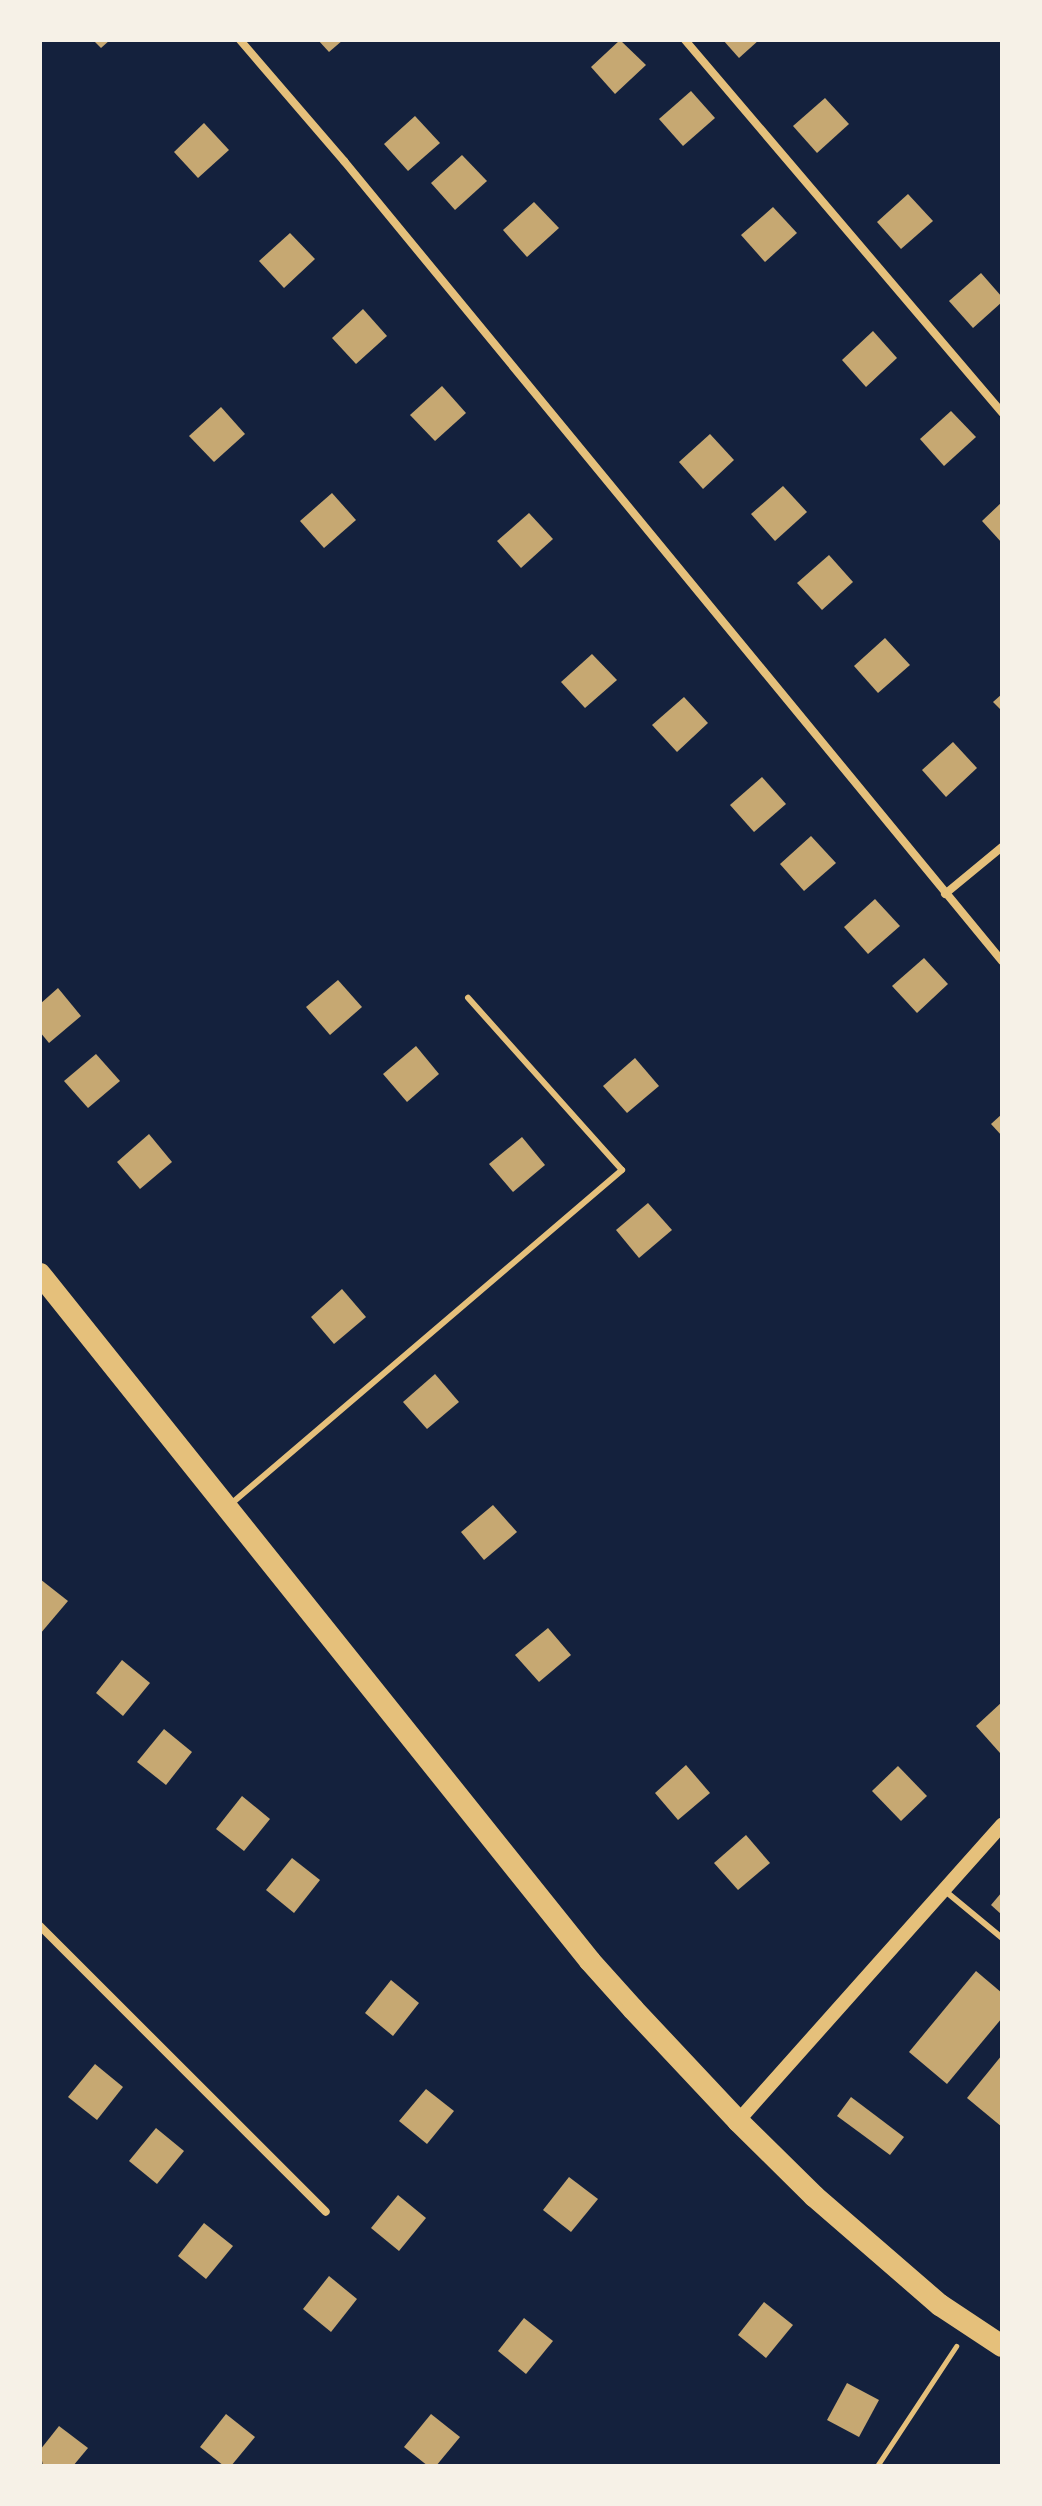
<!DOCTYPE html>
<style>
body{margin:0}
#map{position:relative;width:1042px;height:2506px;overflow:hidden;background:#14213d;font-family:Ubuntu,sans-serif}
div>[style]{position:absolute}
.building>*{inset:0;background:#c6a872}
.path>*{height:5px;margin:-2.5px;padding:0 2.5px;transform-origin:2.5px;border-radius:2.5px;background:#e5c07b}
.service>*{height:6px;margin:-3px;padding:0 3px;transform-origin:3px;border-radius:3px;background:#e5c07b}
.minor>*{height:8px;margin:-4px;padding:0 4px;transform-origin:4px;border-radius:4px;background:#e5c07b}
.tertiary>*{height:14px;margin:-7px;padding:0 7px;transform-origin:7px;border-radius:7px;background:#e5c07b}
.trunk>*{height:22px;margin:-11px;padding:0 11px;transform-origin:11px;border-radius:11px;background:#e5c07b}
span{translate:-50% -50%;white-space:nowrap;text-align:center;line-height:1.15;-webkit-text-stroke:8px #f6f1e7;paint-order:stroke}
.frame{position:absolute;inset:0;border:42px solid #f6f1e7;pointer-events:none}
</style>
<div id="map">
<div class="building">
<i style="clip-path:polygon(93px 40px,110px 40px,101px 48px)"></i>
<i style="clip-path:polygon(318px 40px,343px 40px,329px 52px)"></i>
<i style="clip-path:polygon(620px 40px,646px 65px,615px 94px,591px 67px)"></i>
<i style="clip-path:polygon(723px 40px,759px 40px,739px 58px)"></i>
<i style="clip-path:polygon(691px 91px,715px 118px,683px 146px,659px 119px)"></i>
<i style="clip-path:polygon(825px 98px,849px 124px,817px 153px,793px 126px)"></i>
<i style="clip-path:polygon(415px 116px,440px 143px,408px 171px,384px 144px)"></i>
<i style="clip-path:polygon(204px 123px,229px 150px,198px 178px,174px 152px)"></i>
<i style="clip-path:polygon(462px 155px,487px 181px,455px 210px,431px 183px)"></i>
<i style="clip-path:polygon(908px 194px,933px 221px,901px 249px,877px 222px)"></i>
<i style="clip-path:polygon(534px 202px,559px 228px,527px 257px,503px 230px)"></i>
<i style="clip-path:polygon(773px 207px,797px 233px,765px 262px,741px 235px)"></i>
<i style="clip-path:polygon(290px 233px,315px 259px,284px 288px,259px 261px)"></i>
<i style="clip-path:polygon(981px 273px,1002px 297px,1002px 302px,973px 328px,949px 301px)"></i>
<i style="clip-path:polygon(363px 309px,387px 336px,356px 364px,332px 338px)"></i>
<i style="clip-path:polygon(873px 331px,897px 358px,866px 387px,842px 360px)"></i>
<i style="clip-path:polygon(442px 386px,466px 413px,435px 441px,410px 415px)"></i>
<i style="clip-path:polygon(221px 407px,245px 434px,214px 462px,189px 436px)"></i>
<i style="clip-path:polygon(951px 411px,976px 437px,944px 466px,920px 439px)"></i>
<i style="clip-path:polygon(710px 434px,734px 460px,703px 489px,679px 462px)"></i>
<i style="clip-path:polygon(783px 486px,807px 512px,775px 541px,751px 514px)"></i>
<i style="clip-path:polygon(332px 493px,356px 520px,324px 548px,300px 521px)"></i>
<i style="clip-path:polygon(1002px 502px,1002px 543px,982px 521px)"></i>
<i style="clip-path:polygon(529px 513px,553px 539px,521px 568px,497px 541px)"></i>
<i style="clip-path:polygon(829px 555px,853px 582px,822px 610px,797px 583px)"></i>
<i style="clip-path:polygon(885px 638px,910px 665px,878px 693px,854px 666px)"></i>
<i style="clip-path:polygon(592px 654px,617px 680px,585px 708px,561px 682px)"></i>
<i style="clip-path:polygon(1002px 694px,1002px 711px,993px 702px)"></i>
<i style="clip-path:polygon(684px 697px,708px 723px,677px 752px,652px 725px)"></i>
<i style="clip-path:polygon(953px 742px,977px 768px,946px 797px,922px 770px)"></i>
<i style="clip-path:polygon(762px 777px,786px 804px,754px 832px,730px 805px)"></i>
<i style="clip-path:polygon(811px 836px,836px 863px,804px 891px,780px 864px)"></i>
<i style="clip-path:polygon(875px 899px,900px 926px,868px 954px,844px 927px)"></i>
<i style="clip-path:polygon(924px 958px,948px 984px,917px 1013px,892px 986px)"></i>
<i style="clip-path:polygon(338px 980px,362px 1007px,330px 1035px,306px 1007px)"></i>
<i style="clip-path:polygon(58px 988px,81px 1016px,49px 1043px,40px 1032px,40px 1004px)"></i>
<i style="clip-path:polygon(416px 1046px,439px 1074px,407px 1102px,383px 1074px)"></i>
<i style="clip-path:polygon(96px 1054px,120px 1081px,88px 1108px,64px 1081px)"></i>
<i style="clip-path:polygon(635px 1058px,659px 1086px,627px 1113px,603px 1086px)"></i>
<i style="clip-path:polygon(1002px 1114px,1002px 1136px,991px 1124px)"></i>
<i style="clip-path:polygon(149px 1134px,172px 1162px,140px 1189px,117px 1162px)"></i>
<i style="clip-path:polygon(522px 1137px,545px 1165px,513px 1192px,489px 1164px)"></i>
<i style="clip-path:polygon(648px 1203px,672px 1230px,639px 1258px,616px 1230px)"></i>
<i style="clip-path:polygon(342px 1289px,366px 1317px,334px 1344px,311px 1317px)"></i>
<i style="clip-path:polygon(435px 1374px,459px 1402px,427px 1429px,403px 1402px)"></i>
<i style="clip-path:polygon(493px 1505px,517px 1532px,484px 1560px,461px 1532px)"></i>
<i style="clip-path:polygon(40px 1579px,68px 1601px,40px 1634px)"></i>
<i style="clip-path:polygon(548px 1628px,571px 1655px,539px 1682px,515px 1655px)"></i>
<i style="clip-path:polygon(122px 1660px,150px 1683px,123px 1716px,96px 1693px)"></i>
<i style="clip-path:polygon(1002px 1702px,1002px 1751px,1000px 1753px,976px 1726px)"></i>
<i style="clip-path:polygon(164px 1729px,192px 1752px,166px 1785px,137px 1762px)"></i>
<i style="clip-path:polygon(686px 1765px,710px 1793px,678px 1820px,655px 1793px)"></i>
<i style="clip-path:polygon(898px 1766px,927px 1796px,901px 1821px,872px 1791px)"></i>
<i style="clip-path:polygon(242px 1796px,270px 1819px,244px 1851px,216px 1829px)"></i>
<i style="clip-path:polygon(746px 1835px,770px 1863px,738px 1890px,714px 1863px)"></i>
<i style="clip-path:polygon(292px 1858px,320px 1880px,294px 1913px,266px 1890px)"></i>
<i style="clip-path:polygon(1002px 1892px,1002px 1915px,991px 1905px)"></i>
<i style="clip-path:polygon(976px 1971px,1002px 1993px,1002px 2018px,947px 2084px,909px 2052px)"></i>
<i style="clip-path:polygon(391px 1980px,419px 2003px,393px 2036px,365px 2013px)"></i>
<i style="clip-path:polygon(1002px 2055px,1002px 2127px,967px 2098px)"></i>
<i style="clip-path:polygon(95px 2064px,123px 2087px,97px 2120px,68px 2097px)"></i>
<i style="clip-path:polygon(426px 2089px,454px 2111px,427px 2144px,399px 2121px)"></i>
<i style="clip-path:polygon(851px 2097px,904px 2137px,890px 2155px,837px 2116px)"></i>
<i style="clip-path:polygon(156px 2128px,184px 2151px,157px 2184px,129px 2161px)"></i>
<i style="clip-path:polygon(569px 2177px,598px 2199px,571px 2232px,543px 2210px)"></i>
<i style="clip-path:polygon(398px 2195px,426px 2218px,399px 2251px,371px 2228px)"></i>
<i style="clip-path:polygon(204px 2223px,233px 2246px,206px 2279px,178px 2256px)"></i>
<i style="clip-path:polygon(329px 2276px,357px 2299px,331px 2332px,303px 2309px)"></i>
<i style="clip-path:polygon(764px 2302px,793px 2325px,766px 2358px,738px 2335px)"></i>
<i style="clip-path:polygon(524px 2318px,553px 2341px,526px 2374px,498px 2351px)"></i>
<i style="clip-path:polygon(847px 2383px,879px 2400px,859px 2437px,827px 2420px)"></i>
<i style="clip-path:polygon(226px 2414px,255px 2437px,231px 2466px,224px 2466px,200px 2447px)"></i>
<i style="clip-path:polygon(431px 2414px,460px 2437px,436px 2466px,428px 2466px,404px 2447px)"></i>
<i style="clip-path:polygon(59px 2426px,88px 2448px,73px 2466px,43px 2466px,40px 2450px)"></i>
</div>
<div class="path">
<i style="left:877px;top:2466px;width:144px;rotate:-56.6deg"></i>
</div>
<div class="service">
<i style="left:232px;top:1503px;width:513px;rotate:-40.49deg"></i>
<i style="left:622px;top:1170px;width:231px;rotate:-131.8deg"></i>
<i style="left:944px;top:1890px;width:75px;rotate:39.6deg"></i>
</div>
<div class="minor">
<i style="left:240px;top:40px;width:160px;rotate:49.3deg"></i>
<i style="left:344px;top:161px;width:1036px;rotate:50.56deg"></i>
<i style="left:685px;top:40px;width:490px;rotate:49.6deg"></i>
<i style="left:945px;top:894px;width:74px;rotate:-39.5deg"></i>
<i style="left:40px;top:1926px;width:404px;rotate:45deg"></i>
</div>
<div class="tertiary">
<i style="left:738px;top:2121px;width:397px;rotate:-48.3deg"></i>
</div>
<div class="trunk">
<i style="left:40px;top:1274px;width:880px;rotate:51.32deg"></i>
<i style="left:590px;top:1961px;width:64px;rotate:48.1deg"></i>
<i style="left:633px;top:2009px;width:154px;rotate:46.8deg"></i>
<i style="left:738px;top:2121px;width:107px;rotate:44.6deg"></i>
<i style="left:814px;top:2196px;width:167px;rotate:40.9deg"></i>
<i style="left:940px;top:2305px;width:74px;rotate:33.5deg"></i>
</div>
<div class="frame"></div>
</div>
